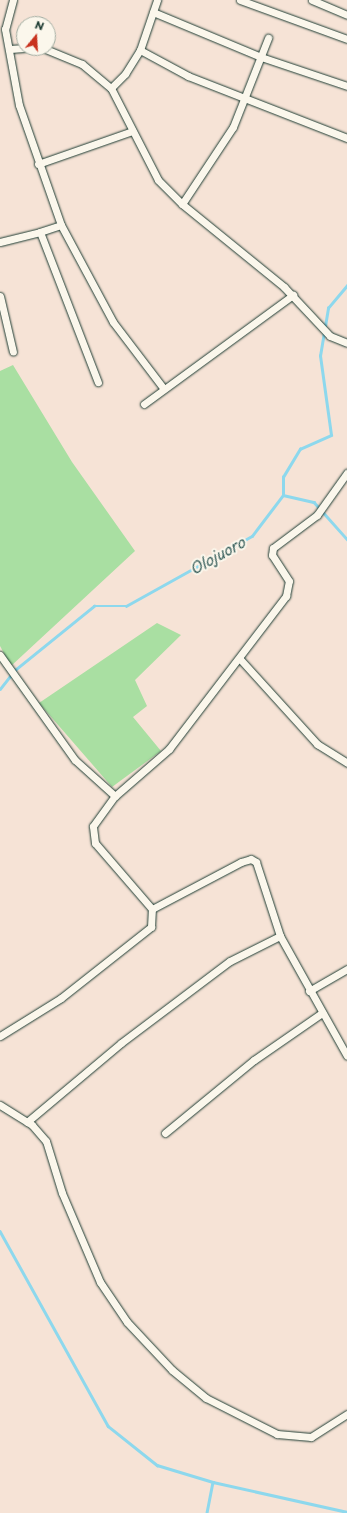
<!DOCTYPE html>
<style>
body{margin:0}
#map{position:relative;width:347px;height:1513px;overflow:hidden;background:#f6e3d6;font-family:"Playpen Sans",sans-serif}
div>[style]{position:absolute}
.green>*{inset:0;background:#a9dfa2}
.stream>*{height:2.5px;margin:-1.25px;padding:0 1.25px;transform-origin:1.25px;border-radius:1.25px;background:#8dd8ed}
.roads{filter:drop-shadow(0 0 1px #1f3d34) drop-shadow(0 0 1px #1f3d34)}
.street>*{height:7px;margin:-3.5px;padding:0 3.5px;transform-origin:3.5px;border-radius:3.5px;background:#fbf7ec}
span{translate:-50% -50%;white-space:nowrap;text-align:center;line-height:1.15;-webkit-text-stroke:4px #fbf7ec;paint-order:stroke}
.water-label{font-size:15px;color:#355c59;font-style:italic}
.north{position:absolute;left:16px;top:16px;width:40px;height:40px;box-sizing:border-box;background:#fbf7ec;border:1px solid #a3ada2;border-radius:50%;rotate:18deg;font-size:11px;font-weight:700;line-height:16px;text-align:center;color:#1f3d34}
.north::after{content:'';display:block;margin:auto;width:14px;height:18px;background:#c8321e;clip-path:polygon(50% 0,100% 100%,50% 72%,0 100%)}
</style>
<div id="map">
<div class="green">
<i style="clip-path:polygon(13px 365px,72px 462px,135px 551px,11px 666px,0 646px,0 371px)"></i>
<i style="clip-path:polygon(157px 623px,181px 635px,135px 680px,147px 706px,133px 717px,161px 751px,112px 787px,39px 703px)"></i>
</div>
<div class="stream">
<i style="left:283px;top:495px;width:32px;rotate:13deg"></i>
<i style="left:314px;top:502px;width:50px;rotate:48.3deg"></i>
<i style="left:0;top:689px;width:24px;rotate:-52deg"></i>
<i style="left:15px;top:670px;width:102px;rotate:-39deg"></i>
<i style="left:94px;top:606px;width:32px"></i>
<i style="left:126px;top:606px;width:144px;rotate:-29.1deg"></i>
<i style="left:252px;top:536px;width:51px;rotate:-52.9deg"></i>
<i style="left:283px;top:495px;width:18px;rotate:-90deg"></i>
<i style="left:283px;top:477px;width:33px;rotate:-59deg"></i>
<i style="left:300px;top:449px;width:34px;rotate:-24deg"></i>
<i style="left:331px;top:435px;width:80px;rotate:-97.9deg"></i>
<i style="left:320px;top:356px;width:49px;rotate:-80.5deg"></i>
<i style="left:328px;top:308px;width:30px;rotate:-50deg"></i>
<i style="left:0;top:1231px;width:223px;rotate:61deg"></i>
<i style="left:108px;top:1426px;width:63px;rotate:38.5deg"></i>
<i style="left:157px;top:1465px;width:59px;rotate:16.9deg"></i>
<i style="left:213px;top:1482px;width:32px;rotate:101deg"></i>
<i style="left:213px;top:1482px;width:137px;rotate:12.6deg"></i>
</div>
<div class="roads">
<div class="street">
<i style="left:13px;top:0;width:30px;rotate:105deg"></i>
<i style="left:5px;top:29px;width:77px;rotate:79.6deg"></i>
<i style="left:19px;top:105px;width:127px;rotate:70.7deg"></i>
<i style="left:61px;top:225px;width:110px;rotate:61.8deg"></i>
<i style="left:113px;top:322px;width:84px;rotate:52.7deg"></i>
<i style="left:240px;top:0;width:114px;rotate:20deg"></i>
<i style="left:312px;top:0;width:38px;rotate:23deg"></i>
<i style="left:153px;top:12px;width:117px;rotate:22.6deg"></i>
<i style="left:261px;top:57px;width:91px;rotate:18.6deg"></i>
<i style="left:43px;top:48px;width:42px;rotate:22.3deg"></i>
<i style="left:82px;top:64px;width:38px;rotate:40deg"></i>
<i style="left:111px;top:88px;width:103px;rotate:62.9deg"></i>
<i style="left:158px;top:180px;width:34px;rotate:45deg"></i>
<i style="left:182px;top:204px;width:132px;rotate:39.1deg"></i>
<i style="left:284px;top:287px;width:67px;rotate:46.8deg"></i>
<i style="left:330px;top:336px;width:18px;rotate:22deg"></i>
<i style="left:10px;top:49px;width:14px;rotate:-4deg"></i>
<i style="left:140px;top:50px;width:55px;rotate:28.4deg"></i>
<i style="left:188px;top:76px;width:171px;rotate:21.3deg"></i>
<i style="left:111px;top:88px;width:20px;rotate:-45deg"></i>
<i style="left:125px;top:74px;width:28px;rotate:-58deg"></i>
<i style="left:140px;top:50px;width:53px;rotate:-71.2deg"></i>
<i style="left:38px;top:164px;width:100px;rotate:-19.3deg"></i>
<i style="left:182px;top:204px;width:92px;rotate:-56.5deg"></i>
<i style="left:233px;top:127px;width:96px;rotate:-68.5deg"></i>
<i style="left:61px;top:225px;width:22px;rotate:162deg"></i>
<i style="left:40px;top:232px;width:161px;rotate:68.9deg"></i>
<i style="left:0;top:242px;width:41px;rotate:-14deg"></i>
<i style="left:0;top:296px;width:57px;rotate:76.9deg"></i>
<i style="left:144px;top:404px;width:185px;rotate:-36.2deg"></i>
<i style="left:0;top:655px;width:129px;rotate:54.5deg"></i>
<i style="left:75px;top:760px;width:54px;rotate:42deg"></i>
<i style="left:240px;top:659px;width:115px;rotate:47.8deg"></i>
<i style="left:317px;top:744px;width:36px;rotate:32deg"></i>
<i style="left:152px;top:909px;width:101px;rotate:-27.8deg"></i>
<i style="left:241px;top:862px;width:10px;rotate:-17deg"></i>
<i style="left:251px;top:859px;width:6px;rotate:31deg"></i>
<i style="left:256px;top:862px;width:78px;rotate:72deg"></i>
<i style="left:280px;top:936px;width:137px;rotate:60.8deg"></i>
<i style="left:309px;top:991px;width:44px;rotate:-30.1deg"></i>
<i style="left:0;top:1036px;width:72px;rotate:-31.9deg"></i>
<i style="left:61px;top:998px;width:115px;rotate:-38.3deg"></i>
<i style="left:151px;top:927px;width:18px;rotate:-87deg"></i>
<i style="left:152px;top:909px;width:87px;rotate:-130.8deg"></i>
<i style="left:95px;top:843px;width:17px;rotate:-97deg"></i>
<i style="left:93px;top:826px;width:37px;rotate:-54deg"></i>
<i style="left:115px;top:796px;width:72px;rotate:-41deg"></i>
<i style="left:169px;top:749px;width:193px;rotate:-52.6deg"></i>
<i style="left:286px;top:596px;width:15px;rotate:-79deg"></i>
<i style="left:289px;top:581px;width:31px;rotate:-123deg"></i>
<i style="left:272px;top:555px;width:7px;rotate:-82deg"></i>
<i style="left:273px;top:548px;width:55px;rotate:-36.9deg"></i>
<i style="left:317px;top:515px;width:52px;rotate:-54.5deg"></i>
<i style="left:0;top:1105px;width:38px;rotate:32deg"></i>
<i style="left:32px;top:1125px;width:21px;rotate:49deg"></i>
<i style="left:46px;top:1141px;width:54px;rotate:72.9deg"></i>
<i style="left:62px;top:1193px;width:97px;rotate:66.9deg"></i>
<i style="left:100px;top:1282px;width:48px;rotate:56deg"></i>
<i style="left:127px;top:1322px;width:66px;rotate:46.8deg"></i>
<i style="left:172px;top:1370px;width:44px;rotate:39.5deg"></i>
<i style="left:206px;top:1398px;width:80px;rotate:26.9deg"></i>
<i style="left:277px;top:1434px;width:34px;rotate:5deg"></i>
<i style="left:311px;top:1437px;width:43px;rotate:-32.6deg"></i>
<i style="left:27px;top:1122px;width:123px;rotate:-40deg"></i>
<i style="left:121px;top:1043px;width:136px;rotate:-37deg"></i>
<i style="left:230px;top:961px;width:56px;rotate:-26.6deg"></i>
<i style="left:165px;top:1133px;width:115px;rotate:-39.4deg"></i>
<i style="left:254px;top:1060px;width:83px;rotate:-34.7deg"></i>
</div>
</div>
<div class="water-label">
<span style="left:217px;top:555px;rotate:-29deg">Olojuoro</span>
</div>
<div class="north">N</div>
</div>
